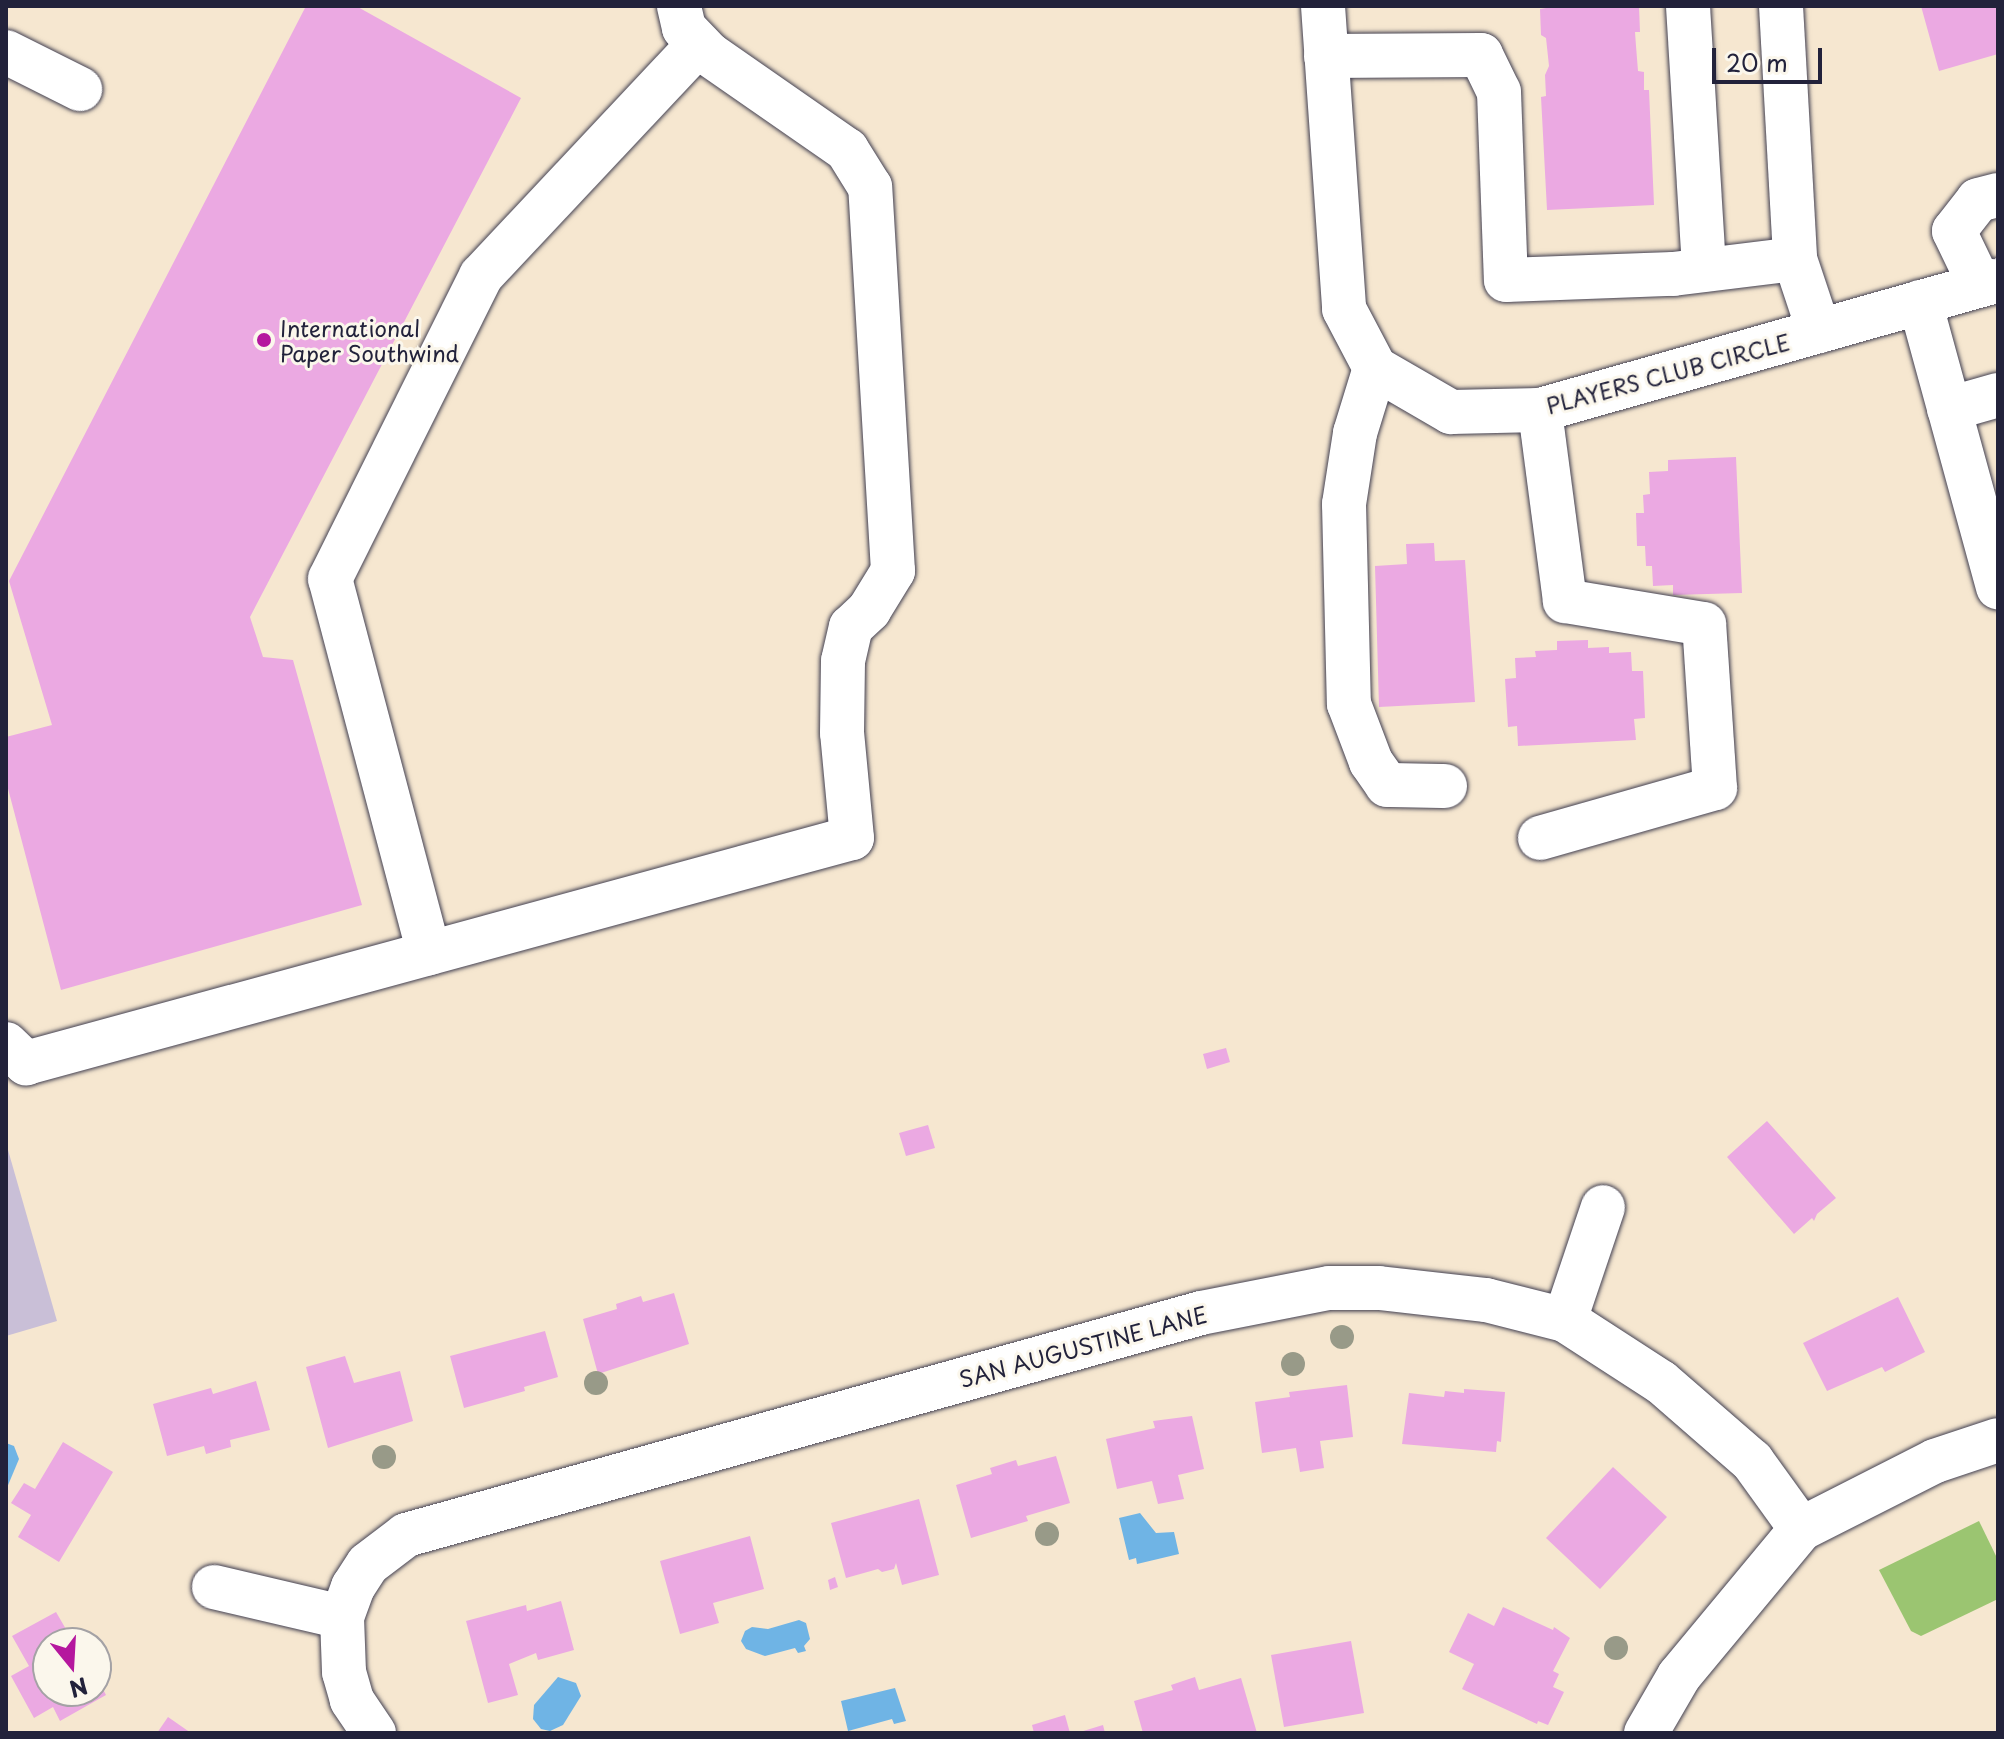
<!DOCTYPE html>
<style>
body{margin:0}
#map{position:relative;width:2004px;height:1739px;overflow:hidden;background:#f6e7d0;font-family:"Playpen Sans",sans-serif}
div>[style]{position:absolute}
.industrial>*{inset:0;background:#c9bfd7}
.green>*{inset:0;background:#9bc571}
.water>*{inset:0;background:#6fb4e5}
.building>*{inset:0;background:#eba9e2}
.roads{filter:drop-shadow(0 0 2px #424051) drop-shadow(0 0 2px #424051)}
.minor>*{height:44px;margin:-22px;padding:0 22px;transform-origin:22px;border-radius:22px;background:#fff}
.trees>*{width:24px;height:24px;margin:-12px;border-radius:50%;background:#989a88}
.dots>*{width:22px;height:22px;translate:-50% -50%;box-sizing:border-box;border:4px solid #fbf7ec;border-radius:50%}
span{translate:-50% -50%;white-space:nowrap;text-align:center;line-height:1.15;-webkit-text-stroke:6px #fbf7ec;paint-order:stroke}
.poi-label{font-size:22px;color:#22223b}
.left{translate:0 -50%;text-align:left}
.street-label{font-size:22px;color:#22223b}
.frame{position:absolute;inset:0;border:8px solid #22223b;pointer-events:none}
.north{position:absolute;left:32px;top:1627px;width:80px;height:80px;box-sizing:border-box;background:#fbf7ec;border:2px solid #a4a2a5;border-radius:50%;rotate:162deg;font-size:22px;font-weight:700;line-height:32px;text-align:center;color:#22223b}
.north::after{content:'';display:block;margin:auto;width:28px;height:36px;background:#b5179e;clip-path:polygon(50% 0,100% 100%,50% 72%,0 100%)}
.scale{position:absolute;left:1712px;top:48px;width:110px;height:36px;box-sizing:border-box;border:4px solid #22223b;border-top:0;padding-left:10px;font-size:24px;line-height:28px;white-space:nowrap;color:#22223b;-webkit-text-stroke:6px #fbf7ec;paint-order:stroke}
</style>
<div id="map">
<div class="industrial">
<i style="clip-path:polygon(6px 1143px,57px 1321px,6px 1336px)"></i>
</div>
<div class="green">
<i style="clip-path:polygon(1979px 1521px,1998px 1560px,1998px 1599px,1921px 1636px,1911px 1631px,1879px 1570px)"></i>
</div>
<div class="water">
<i style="clip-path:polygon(6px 1443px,14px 1446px,19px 1459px,6px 1490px)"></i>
<i style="clip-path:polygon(1140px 1513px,1156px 1533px,1174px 1532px,1179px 1554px,1137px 1564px,1136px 1558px,1129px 1560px,1119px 1518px)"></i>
<i style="clip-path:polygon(799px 1620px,806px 1623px,810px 1639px,804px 1646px,806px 1651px,798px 1653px,795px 1648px,765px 1656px,746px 1649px,741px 1641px,745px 1631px,752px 1627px,768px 1629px)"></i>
<i style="clip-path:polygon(558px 1677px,576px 1683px,581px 1696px,563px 1725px,550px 1731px,541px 1729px,533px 1719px,534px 1705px)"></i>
<i style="clip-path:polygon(895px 1688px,906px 1721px,894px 1724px,892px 1719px,848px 1731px,841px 1701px)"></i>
</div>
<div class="building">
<i style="clip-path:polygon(306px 6px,356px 6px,521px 98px,250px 617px,263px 657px,293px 660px,362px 905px,61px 990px,6px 781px,6px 737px,52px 725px,9px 581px)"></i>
<i style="clip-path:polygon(1558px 6px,1639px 6px,1640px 32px,1635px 32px,1636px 46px,1638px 71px,1644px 72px,1644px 90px,1649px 90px,1654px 205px,1547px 210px,1541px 97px,1546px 96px,1545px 75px,1549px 66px,1546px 38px,1541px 35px,1540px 9px)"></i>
<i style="clip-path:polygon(1921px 6px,1998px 6px,1998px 54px,1939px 71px)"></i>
<i style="clip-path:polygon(1736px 457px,1742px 593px,1673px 595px,1673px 585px,1653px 586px,1652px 566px,1646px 566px,1645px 546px,1637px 546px,1636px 513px,1644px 513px,1643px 495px,1650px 494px,1649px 472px,1668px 471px,1668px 460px)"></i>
<i style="clip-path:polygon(1434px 543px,1435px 561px,1465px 560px,1475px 702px,1379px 707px,1375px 566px,1407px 564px,1406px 544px)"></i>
<i style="clip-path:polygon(1588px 640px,1588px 648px,1609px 647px,1609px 653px,1631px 652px,1632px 671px,1643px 671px,1645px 718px,1634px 719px,1636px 740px,1518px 746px,1517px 726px,1508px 727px,1505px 679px,1516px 678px,1515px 658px,1536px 657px,1535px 651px,1557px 650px,1557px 641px)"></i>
<i style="clip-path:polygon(1226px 1048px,1230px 1062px,1207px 1069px,1203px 1054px)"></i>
<i style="clip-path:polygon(1767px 1121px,1836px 1198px,1817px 1214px,1814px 1221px,1812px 1218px,1794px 1234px,1727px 1157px)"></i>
<i style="clip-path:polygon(928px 1125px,935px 1148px,906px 1156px,899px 1133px)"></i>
<i style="clip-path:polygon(674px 1293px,689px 1344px,598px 1374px,583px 1319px,617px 1309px,616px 1304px,641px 1296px,643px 1302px)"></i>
<i style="clip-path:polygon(1898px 1297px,1925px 1352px,1885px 1372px,1882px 1367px,1827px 1391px,1803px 1343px)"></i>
<i style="clip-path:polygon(545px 1331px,558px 1377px,524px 1387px,525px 1391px,464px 1408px,450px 1356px)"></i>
<i style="clip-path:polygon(345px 1356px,354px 1383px,400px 1371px,413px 1421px,328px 1448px,306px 1367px)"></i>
<i style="clip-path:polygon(256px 1381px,270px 1430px,230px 1440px,231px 1447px,206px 1454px,204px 1446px,167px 1456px,153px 1404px,211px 1388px,213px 1394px)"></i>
<i style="clip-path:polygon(1347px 1385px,1353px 1437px,1320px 1441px,1324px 1468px,1300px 1472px,1296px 1448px,1262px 1453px,1255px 1402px,1290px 1397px,1289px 1392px)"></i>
<i style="clip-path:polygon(1464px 1389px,1505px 1392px,1501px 1442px,1497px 1441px,1496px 1452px,1402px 1444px,1409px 1393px,1444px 1397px,1445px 1391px,1464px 1393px)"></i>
<i style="clip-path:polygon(1192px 1416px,1204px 1469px,1178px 1475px,1184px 1499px,1158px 1504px,1152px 1481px,1117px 1489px,1106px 1439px,1155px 1428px,1153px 1421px)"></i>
<i style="clip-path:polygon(63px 1442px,113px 1472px,59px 1562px,18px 1537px,31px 1515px,11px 1503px,24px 1483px,35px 1489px)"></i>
<i style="clip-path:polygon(1056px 1456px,1070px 1503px,1026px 1516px,1028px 1521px,971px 1538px,956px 1485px,992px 1474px,990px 1468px,1016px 1460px,1018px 1466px)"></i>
<i style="clip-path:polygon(1613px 1467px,1667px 1517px,1600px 1589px,1546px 1538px)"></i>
<i style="clip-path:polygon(919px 1499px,939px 1575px,902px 1585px,896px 1563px,894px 1569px,882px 1572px,878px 1569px,846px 1578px,831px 1523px)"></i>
<i style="clip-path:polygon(750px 1536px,764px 1589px,713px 1603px,719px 1623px,680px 1634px,660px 1561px)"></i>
<i style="clip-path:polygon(835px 1577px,838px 1587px,830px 1590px,828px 1580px)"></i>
<i style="clip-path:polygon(561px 1601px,574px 1650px,538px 1660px,536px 1653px,509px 1664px,518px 1695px,488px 1703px,466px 1621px,526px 1605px,527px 1611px)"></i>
<i style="clip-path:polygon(1503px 1607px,1553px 1630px,1554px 1627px,1570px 1638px,1553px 1671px,1559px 1674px,1553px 1687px,1564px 1692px,1548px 1725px,1538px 1721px,1537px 1724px,1462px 1689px,1474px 1664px,1449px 1652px,1468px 1613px,1494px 1626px)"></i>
<i style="clip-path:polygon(56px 1612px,74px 1643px,48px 1643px,48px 1691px,96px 1691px,96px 1676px,106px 1695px,60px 1721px,53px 1707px,34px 1718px,11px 1676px,29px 1666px,12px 1636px)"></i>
<i style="clip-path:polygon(1351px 1641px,1364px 1713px,1284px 1727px,1271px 1655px)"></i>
<i style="clip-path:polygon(1195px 1677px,1199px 1690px,1241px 1678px,1257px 1733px,1143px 1733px,1134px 1701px,1173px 1690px,1171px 1685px)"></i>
<i style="clip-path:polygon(1065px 1715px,1070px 1733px,1034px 1733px,1032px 1725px)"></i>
<i style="clip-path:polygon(168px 1717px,191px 1733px,157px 1733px)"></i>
<i style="clip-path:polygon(1103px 1725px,1105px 1733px,1080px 1733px,1080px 1732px)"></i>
</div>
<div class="roads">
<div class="minor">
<i style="left:1323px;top:6px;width:304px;rotate:86deg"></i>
<i style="left:1344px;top:309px;width:67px;rotate:62.3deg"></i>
<i style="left:1375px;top:368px;width:88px;rotate:30.1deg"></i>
<i style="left:1451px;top:412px;width:89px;rotate:-1.3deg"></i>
<i style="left:1540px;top:410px;width:476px;rotate:-15.8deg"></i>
<i style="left:1688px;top:6px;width:264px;rotate:86.5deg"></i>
<i style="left:1781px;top:6px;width:253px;rotate:86.8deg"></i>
<i style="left:6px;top:52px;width:83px;rotate:26.6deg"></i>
<i style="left:1326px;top:56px;width:155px;rotate:-0.4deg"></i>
<i style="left:1481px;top:55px;width:41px;rotate:64.1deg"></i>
<i style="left:1499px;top:92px;width:188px;rotate:87.9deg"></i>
<i style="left:1506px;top:280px;width:167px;rotate:-2.1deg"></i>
<i style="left:1673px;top:274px;width:123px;rotate:-7deg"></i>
<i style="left:1795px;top:259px;width:76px;rotate:71.6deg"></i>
<i style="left:1980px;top:285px;width:60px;rotate:-115.7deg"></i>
<i style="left:1954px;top:231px;width:39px;rotate:-52deg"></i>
<i style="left:1978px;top:200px;width:21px;rotate:-14deg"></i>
<i style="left:1920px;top:302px;width:296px;rotate:74.7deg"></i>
<i style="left:1375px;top:368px;width:68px;rotate:107.1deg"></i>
<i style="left:1355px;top:433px;width:72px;rotate:98.8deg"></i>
<i style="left:1344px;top:504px;width:200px;rotate:88.6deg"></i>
<i style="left:1349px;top:704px;width:62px;rotate:69.2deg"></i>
<i style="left:1371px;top:762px;width:28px;rotate:55deg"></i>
<i style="left:1387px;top:785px;width:58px;rotate:1deg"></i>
<i style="left:1949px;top:409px;width:51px;rotate:-15.9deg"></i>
<i style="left:1540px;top:838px;width:182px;rotate:-15.9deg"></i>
<i style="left:1715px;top:788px;width:164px;rotate:-93.8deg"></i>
<i style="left:1704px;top:624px;width:141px;rotate:-170.6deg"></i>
<i style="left:1565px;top:601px;width:193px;rotate:-97.5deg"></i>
<i style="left:429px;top:953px;width:387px;rotate:-104.8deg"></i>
<i style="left:330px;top:579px;width:339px;rotate:-63.5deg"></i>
<i style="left:481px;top:276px;width:318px;rotate:-46.8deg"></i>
<i style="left:6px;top:1044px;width:28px;rotate:44deg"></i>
<i style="left:26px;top:1063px;width:856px;rotate:-15.24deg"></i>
<i style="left:852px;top:838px;width:105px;rotate:-95.4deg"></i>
<i style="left:842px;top:733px;width:72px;rotate:-89.2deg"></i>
<i style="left:843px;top:661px;width:35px;rotate:-77deg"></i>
<i style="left:851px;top:627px;width:25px;rotate:-43deg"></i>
<i style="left:869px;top:610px;width:46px;rotate:-58.4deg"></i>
<i style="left:893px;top:571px;width:385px;rotate:-93.4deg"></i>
<i style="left:870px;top:187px;width:44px;rotate:-121.9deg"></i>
<i style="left:847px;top:150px;width:168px;rotate:-145.2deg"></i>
<i style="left:709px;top:54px;width:36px;rotate:-134deg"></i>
<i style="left:684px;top:28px;width:23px;rotate:-103deg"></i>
<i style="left:1565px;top:1320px;width:119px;rotate:-71.4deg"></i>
<i style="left:214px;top:1587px;width:131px;rotate:13.2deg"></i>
<i style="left:374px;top:1733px;width:40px;rotate:-124deg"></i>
<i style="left:352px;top:1700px;width:29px;rotate:-106deg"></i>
<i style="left:344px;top:1672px;width:55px;rotate:-92.1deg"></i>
<i style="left:342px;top:1617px;width:32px;rotate:-70deg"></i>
<i style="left:353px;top:1587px;width:27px;rotate:-57deg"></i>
<i style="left:368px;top:1564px;width:48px;rotate:-37.3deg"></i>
<i style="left:406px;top:1535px;width:825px;rotate:-15.6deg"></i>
<i style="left:1201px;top:1313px;width:130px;rotate:-11.1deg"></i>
<i style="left:1329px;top:1288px;width:50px"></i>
<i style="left:1379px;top:1288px;width:108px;rotate:6.4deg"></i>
<i style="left:1486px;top:1300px;width:81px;rotate:14.2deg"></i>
<i style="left:1565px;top:1320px;width:114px;rotate:32.9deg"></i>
<i style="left:1661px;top:1382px;width:121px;rotate:41deg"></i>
<i style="left:1752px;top:1461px;width:84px;rotate:54.2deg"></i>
<i style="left:1646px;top:1733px;width:66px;rotate:-59.9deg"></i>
<i style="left:1679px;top:1676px;width:191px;rotate:-50.3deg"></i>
<i style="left:1801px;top:1529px;width:150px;rotate:-26.9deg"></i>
<i style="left:1935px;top:1461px;width:66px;rotate:-18.4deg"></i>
</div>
</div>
<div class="trees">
<i style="left:1342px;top:1337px"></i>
<i style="left:1293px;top:1364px"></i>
<i style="left:596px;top:1383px"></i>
<i style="left:384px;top:1457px"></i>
<i style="left:1047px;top:1534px"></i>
<i style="left:1616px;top:1648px"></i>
</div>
<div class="dots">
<i style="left:264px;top:340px;background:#b5179e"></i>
</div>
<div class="poi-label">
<span class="left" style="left:280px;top:340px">International<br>Paper Southwind</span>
</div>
<div class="street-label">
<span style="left:1668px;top:373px;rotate:-15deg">PLAYERS CLUB CIRCLE</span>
<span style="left:1083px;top:1346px;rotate:-15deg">SAN AUGUSTINE LANE</span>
</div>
<div class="frame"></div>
<div class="north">N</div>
<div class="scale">20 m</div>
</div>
